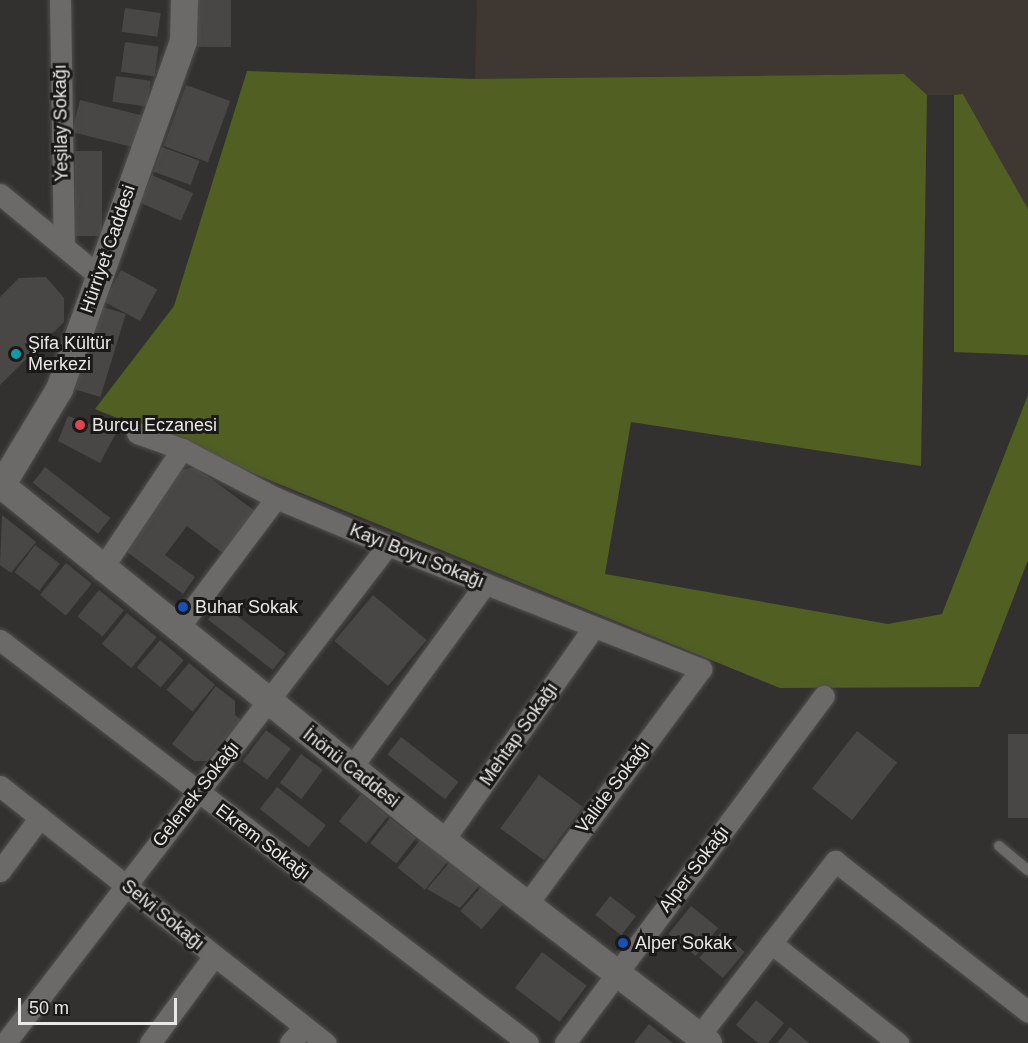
<!DOCTYPE html>
<meta charset="utf-8">
<style>
body{margin:0}
#map{position:relative;width:1028px;height:1043px;overflow:hidden;background:#33312f;font-family:Helvetica,sans-serif}
div>[style]{position:absolute}
.built>*{inset:0;background:#3f3832}
.green>*{inset:0;background:#515f22}
.building>*{inset:0;background:#494745;transform-origin:0 0}
.roads{filter:drop-shadow(0 0 2px #504f4d) drop-shadow(0 0 2px #504f4d)}
.service>*{height:10px;margin:-5px;padding:0 5px;transform-origin:5px;border-radius:5px;background:#6c6a68}
.minor>*{height:21px;margin:-10.5px;padding:0 10.5px;transform-origin:10.5px;border-radius:10.5px;background:#6c6a68}
.tertiary>*{height:27px;margin:-13.5px;padding:0 13.5px;transform-origin:13.5px;border-radius:13.5px;background:#6c6a68}
.dots>*{width:16px;height:16px;translate:-50% -50%;box-sizing:border-box;border:3px solid #1a1918;border-radius:50%}
span{translate:-50% -50%;white-space:nowrap;text-align:center;line-height:1.15;-webkit-text-stroke:6px #1a1918;paint-order:stroke}
.street-label{font-size:18px;color:#eae8e7}
.poi-label{font-size:18px;color:#eae8e7}
.left{translate:0 -50%;text-align:left}
.scale{position:absolute;left:18px;top:998px;width:159px;height:27px;box-sizing:border-box;border:3px solid #eae8e7;border-top:0;padding-left:8px;font-size:18px;line-height:21px;white-space:nowrap;color:#eae8e7;-webkit-text-stroke:4px #1a1918;paint-order:stroke}
</style>
<div id="map">
<div class="built">
<div style="clip-path:polygon(477px 0,1028px 0,1028px 209px,964px 95px,927px 95px,903px 74px,475px 79px)"></div>
</div>
<div class="green">
<div style="clip-path:polygon(247px 71px,475px 79px,904px 74px,927px 95px,921px 466px,631px 422px,605px 574px,888px 624px,942px 614px,1028px 395px,1028px 560px,979px 687px,780px 688px,95px 409px,174px 306px)"></div>
<div style="clip-path:polygon(963px 94px,1028px 209px,1028px 355px,954px 352px,954px 95px)"></div>
</div>
<div class="building">
<div style="left:198px;top:0;width:33px;height:47px"></div>
<div style="left:125px;top:8px;width:36px;height:24px;rotate:8deg"></div>
<div style="left:125px;top:42px;width:34px;height:30px;rotate:8deg"></div>
<div style="left:116px;top:76px;width:35px;height:26px;rotate:8deg"></div>
<div style="left:186px;top:85px;width:47px;height:65px;rotate:20deg"></div>
<div style="left:80px;top:100px;width:64px;height:33px;rotate:14deg"></div>
<div style="left:162px;top:147px;width:40px;height:26px;rotate:20deg"></div>
<div style="left:75px;top:151px;width:27px;height:85px"></div>
<div style="left:152px;top:175px;width:45px;height:30px;rotate:24deg"></div>
<div style="left:121px;top:270px;width:41px;height:36px;rotate:28deg"></div>
<div style="clip-path:polygon(46px 277px,64px 298px,64px 322px,0 385px,0 297px,19px 278px)"></div>
<div style="left:100px;top:306px;width:27px;height:87px;rotate:17deg"></div>
<div style="clip-path:polygon(68px 416px,116px 433px,100px 463px,58px 441px)"></div>
<div style="left:45px;top:467px;width:83px;height:20px;rotate:38deg"></div>
<div style="clip-path:polygon(195px 467px,255px 511px,224px 554px,187px 526px,165px 555px,195px 577px,183px 594px,123px 549px,180px 470px)"></div>
<div style="clip-path:polygon(2px 515px,36px 542px,11px 573px,0 565px)"></div>
<div style="left:35px;top:545px;width:31px;height:34px;rotate:37deg"></div>
<div style="left:66px;top:563px;width:33px;height:41px;rotate:39deg"></div>
<div style="left:99px;top:590px;width:32px;height:34px;rotate:39deg"></div>
<div style="left:373px;top:595px;width:70px;height:60px;rotate:40deg"></div>
<div style="left:221px;top:603px;width:82px;height:21px;rotate:38deg"></div>
<div style="left:127px;top:613px;width:38px;height:40px;rotate:39deg"></div>
<div style="left:160px;top:640px;width:31px;height:36px;rotate:40deg"></div>
<div style="left:189px;top:663px;width:34px;height:35px;rotate:40deg"></div>
<div style="clip-path:polygon(216px 686px,235px 701px,235px 715px,241px 720px,207px 761px,194px 761px,172px 744px)"></div>
<div style="left:266px;top:730px;width:31px;height:39px;rotate:37deg"></div>
<div style="left:857px;top:731px;width:51px;height:73px;rotate:38deg"></div>
<div style="left:1008px;top:734px;width:20px;height:84px"></div>
<div style="left:401px;top:737px;width:73px;height:22px;rotate:38deg"></div>
<div style="left:301px;top:754px;width:27px;height:36px;rotate:36deg"></div>
<div style="left:539px;top:775px;width:54px;height:66px;rotate:36deg"></div>
<div style="left:277px;top:787px;width:62px;height:28px;rotate:38deg"></div>
<div style="left:361px;top:794px;width:35px;height:35px;rotate:39deg"></div>
<div style="left:390px;top:818px;width:33px;height:32px;rotate:38deg"></div>
<div style="left:421px;top:839px;width:35px;height:37px;rotate:39deg"></div>
<div style="clip-path:polygon(454px 857px,483px 881px,460px 908px,427px 889px)"></div>
<div style="left:482px;top:886px;width:28px;height:33px;rotate:41deg"></div>
<div style="left:610px;top:896px;width:33px;height:24px;rotate:38deg"></div>
<div style="left:691px;top:906px;width:35px;height:36px;rotate:39deg"></div>
<div style="left:721px;top:932px;width:31px;height:34px;rotate:40deg"></div>
<div style="left:542px;top:952px;width:56px;height:45px;rotate:37deg"></div>
<div style="clip-path:polygon(756px 1000px,784px 1023px,768px 1043px,758px 1043px,736px 1025px)"></div>
<div style="clip-path:polygon(649px 1024px,673px 1043px,634px 1043px)"></div>
<div style="clip-path:polygon(790px 1027px,809px 1043px,777px 1043px)"></div>
</div>
<div class="roads">
<div class="service">
<div style="left:999px;top:846px;width:38px;rotate:40deg"></div>
</div>
<div class="minor">
<div style="left:60px;top:0;width:246px;rotate:89.1deg"></div>
<div style="left:0;top:194px;width:127px;rotate:39.6deg"></div>
<div style="left:137px;top:433px;width:48px;rotate:19.6deg"></div>
<div style="left:182px;top:449px;width:106px;rotate:27.5deg"></div>
<div style="left:276px;top:498px;width:121px;rotate:22.8deg"></div>
<div style="left:388px;top:545px;width:337px;rotate:21.6deg"></div>
<div style="left:701px;top:669px;width:292px;rotate:126.5deg"></div>
<div style="left:101px;top:570px;width:146px;rotate:-56.2deg"></div>
<div style="left:177px;top:630px;width:165px;rotate:-53.1deg"></div>
<div style="left:0;top:640px;width:664px;rotate:37.35deg"></div>
<div style="left:351px;top:768px;width:228px;rotate:-53.9deg"></div>
<div style="left:0;top:786px;width:415px;rotate:38.3deg"></div>
<div style="left:443px;top:841px;width:262px;rotate:-54.8deg"></div>
<div style="left:0;top:871px;width:67px;rotate:-53.5deg"></div>
<div style="left:771px;top:943px;width:162px;rotate:38.2deg"></div>
<div style="left:699px;top:1036px;width:222px;rotate:-52.1deg"></div>
<div style="left:835px;top:861px;width:245px;rotate:38deg"></div>
<div style="left:5px;top:1043px;width:628px;rotate:-52.44deg"></div>
<div style="left:150px;top:1043px;width:108px;rotate:-53.7deg"></div>
<div style="left:290px;top:1043px;width:21px;rotate:-49deg"></div>
<div style="left:565px;top:1043px;width:433px;rotate:-53.3deg"></div>
</div>
<div class="tertiary">
<div style="left:0;top:484px;width:542px;rotate:38.86deg"></div>
<div style="left:422px;top:824px;width:360px;rotate:37.4deg"></div>
<div style="left:0;top:487px;width:114px;rotate:-59deg"></div>
<div style="left:59px;top:389px;width:369px;rotate:-70.4deg"></div>
<div style="left:183px;top:41px;width:41px;rotate:-88.6deg"></div>
</div>
</div>
<div class="dots">
<div style="left:16px;top:354px;background:#0f9aa8"></div>
<div style="left:80px;top:425px;background:#e0444e"></div>
<div style="left:183px;top:607px;background:#1a4fb4"></div>
<div style="left:623px;top:943px;background:#1a4fb4"></div>
</div>
<div class="street-label">
<span style="left:61px;top:123px;rotate:-91deg">Yeşilay Sokağı</span>
<span style="left:108px;top:249px;rotate:-71deg">Hürriyet Caddesi</span>
<span style="left:417px;top:556px;rotate:22deg">Kayı Boyu Sokağı</span>
<span style="left:519px;top:734px;rotate:-55deg">Mehtap Sokağı</span>
<span style="left:351px;top:768px;rotate:38deg">İnönü Caddesi</span>
<span style="left:613px;top:787px;rotate:-53deg">Valide Sokağı</span>
<span style="left:196px;top:794px;rotate:-52deg">Gelenek Sokağı</span>
<span style="left:263px;top:842px;rotate:37deg">Ekrem Sokağı</span>
<span style="left:694px;top:869px;rotate:-53deg">Alper Sokağı</span>
<span style="left:163px;top:915px;rotate:39deg">Selvi Sokağı</span>
</div>
<div class="poi-label">
<span class="left" style="left:28px;top:354px">Şifa Kültür<br>Merkezi</span>
<span class="left" style="left:92px;top:425px">Burcu Eczanesi</span>
<span class="left" style="left:195px;top:607px">Buhar Sokak</span>
<span class="left" style="left:635px;top:943px">Alper Sokak</span>
</div>
<div class="scale">50 m</div>
</div>
